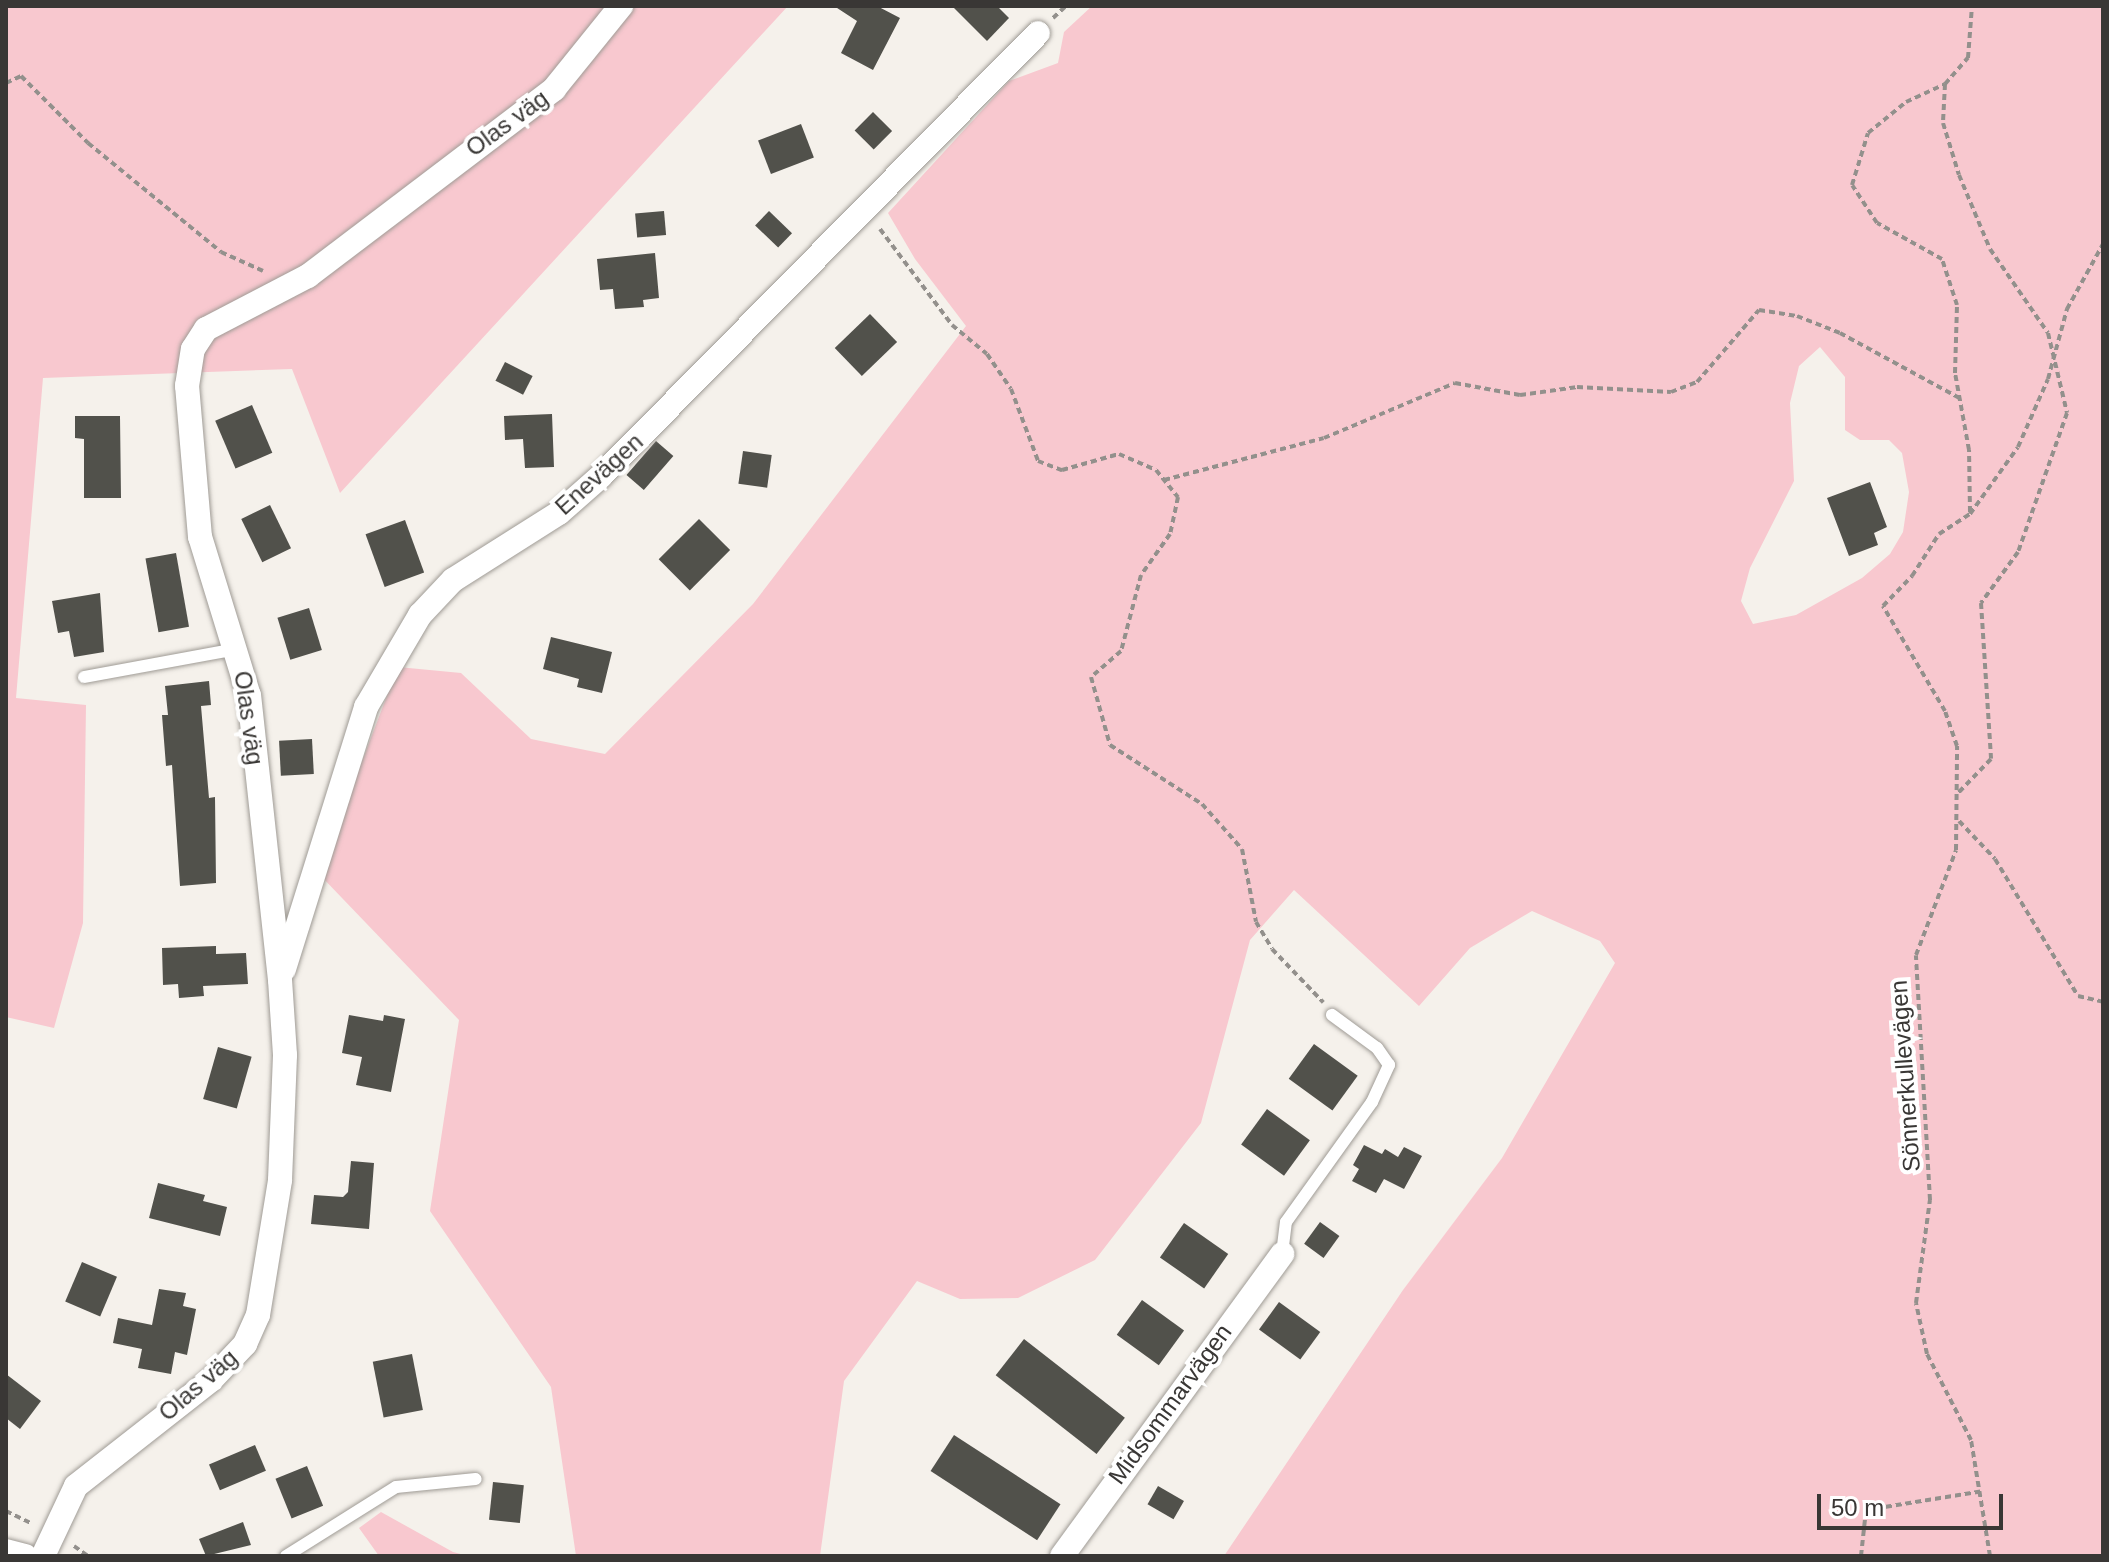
<!DOCTYPE html>
<meta charset="utf-8">
<style>
body{margin:0}
#map{position:relative;width:2109px;height:1562px;overflow:hidden;background:#f5f1eb;font-family:Arial,sans-serif}
div>[style]{position:absolute}
.green>*{inset:0;background:#f8c8cf}
.building>*{inset:0;background:#51514b;transform-origin:0 0}
.path>*{height:4px;margin-top:-2px;transform-origin:0;background:repeating-linear-gradient(90deg,#93908c 0 6px,transparent 0 10px)}
.roads{filter:drop-shadow(0 0 2px #9f9b95) drop-shadow(0 0 2px #9f9b95)}
.service>*{height:12px;margin:-6px;padding:0 6px;transform-origin:6px;border-radius:6px;background:#fff}
.minor>*{height:24px;margin:-12px;padding:0 12px;transform-origin:12px;border-radius:12px;background:#fff}
span{translate:-50% -50%;white-space:nowrap;text-align:center;line-height:1.15;-webkit-text-stroke:8px #fff;paint-order:stroke}
.street-label{font-size:24px;color:#393735}
.frame{position:absolute;inset:0;border:8px solid #393735;pointer-events:none}
.scale{position:absolute;left:1817px;top:1494px;width:186px;height:36px;box-sizing:border-box;border:4px solid #393735;border-top:0;padding-left:10px;font-size:24px;line-height:28px;white-space:nowrap;color:#393735;-webkit-text-stroke:6px #fff;paint-order:stroke}
</style>
<div id="map">
<div class="green">
<div style="clip-path:polygon(6px 6px,788px 6px,340px 493px,292px 369px,43px 378px,16px 698px,86px 705px,83px 923px,54px 1028px,6px 1017px)"></div>
<div style="clip-path:polygon(evenodd,1092px 6px,2103px 6px,2103px 1556px,1224px 1556px,1403px 1290px,1502px 1158px,1615px 963px,1600px 941px,1532px 911px,1470px 948px,1419px 1006px,1294px 890px,1250px 940px,1201px 1123px,1095px 1260px,1018px 1298px,960px 1299px,917px 1281px,844px 1381px,820px 1556px,576px 1556px,551px 1387px,430px 1211px,459px 1020px,319px 874px,398px 667px,461px 673px,531px 739px,605px 754px,753px 604px,966px 326px,915px 259px,888px 213px,1009px 81px,1058px 63px,1064px 32px,1092px 6px,1820px 347px,1845px 377px,1845px 430px,1860px 440px,1889px 440px,1902px 453px,1909px 492px,1903px 532px,1890px 554px,1862px 578px,1796px 615px,1753px 624px,1741px 601px,1750px 568px,1794px 481px,1790px 403px,1799px 366px,1820px 347px)"></div>
<div style="clip-path:polygon(381px 1512px,453px 1552px,468px 1556px,379px 1556px,359px 1528px)"></div>
</div>
<div class="building">
<div style="clip-path:polygon(834px 6px,877px 6px,900px 18px,873px 70px,841px 53px,857px 21px)"></div>
<div style="clip-path:polygon(952px 6px,997px 6px,1009px 18px,987px 41px)"></div>
<div style="left:873px;top:112px;width:27px;height:26px;rotate:45deg"></div>
<div style="left:801px;top:124px;width:36px;height:46px;rotate:69deg"></div>
<div style="left:664px;top:211px;width:24px;height:29px;rotate:85deg"></div>
<div style="left:769px;top:211px;width:32px;height:20px;rotate:44deg"></div>
<div style="clip-path:polygon(655px 253px,659px 298px,643px 300px,644px 307px,615px 309px,613px 289px,600px 290px,597px 259px)"></div>
<div style="left:870px;top:314px;width:39px;height:49px;rotate:46deg"></div>
<div style="left:505px;top:362px;width:31px;height:21px;rotate:27deg"></div>
<div style="left:252px;top:405px;width:52px;height:40px;rotate:67deg"></div>
<div style="clip-path:polygon(552px 414px,554px 467px,525px 468px,523px 439px,505px 440px,504px 416px)"></div>
<div style="clip-path:polygon(75px 416px,120px 416px,121px 498px,84px 498px,84px 439px,75px 438px)"></div>
<div style="left:656px;top:441px;width:23px;height:45px;rotate:41deg"></div>
<div style="left:743px;top:451px;width:29px;height:33px;rotate:8deg"></div>
<div style="clip-path:polygon(1870px 482px,1887px 527px,1874px 533px,1878px 545px,1849px 556px,1827px 498px)"></div>
<div style="left:270px;top:505px;width:48px;height:32px;rotate:64deg"></div>
<div style="left:699px;top:519px;width:44px;height:57px;rotate:45deg"></div>
<div style="left:405px;top:520px;width:56px;height:42px;rotate:70deg"></div>
<div style="left:176px;top:553px;width:75px;height:31px;rotate:80deg"></div>
<div style="clip-path:polygon(100px 593px,104px 652px,74px 657px,69px 631px,58px 633px,52px 601px)"></div>
<div style="left:309px;top:608px;width:44px;height:33px;rotate:73deg"></div>
<div style="clip-path:polygon(551px 637px,612px 652px,602px 693px,577px 687px,579px 679px,543px 669px)"></div>
<div style="clip-path:polygon(209px 681px,211px 705px,201px 706px,209px 798px,215px 797px,216px 883px,180px 886px,172px 765px,166px 766px,162px 715px,168px 715px,165px 686px)"></div>
<div style="left:312px;top:739px;width:35px;height:33px;rotate:87deg"></div>
<div style="clip-path:polygon(216px 946px,216px 954px,246px 953px,248px 984px,203px 986px,204px 996px,179px 998px,178px 984px,163px 985px,162px 948px)"></div>
<div style="clip-path:polygon(349px 1015px,383px 1021px,384px 1015px,405px 1019px,391px 1092px,356px 1085px,362px 1057px,342px 1053px)"></div>
<div style="left:1314px;top:1044px;width:54px;height:43px;rotate:36deg"></div>
<div style="left:218px;top:1047px;width:35px;height:54px;rotate:16deg"></div>
<div style="left:1267px;top:1109px;width:53px;height:44px;rotate:36deg"></div>
<div style="clip-path:polygon(1364px 1145px,1382px 1154px,1385px 1149px,1398px 1157px,1404px 1147px,1422px 1156px,1404px 1189px,1384px 1179px,1376px 1193px,1352px 1181px,1359px 1169px,1353px 1165px)"></div>
<div style="clip-path:polygon(351px 1161px,374px 1163px,369px 1229px,311px 1224px,314px 1195px,343px 1197px,348px 1192px)"></div>
<div style="clip-path:polygon(158px 1183px,205px 1195px,203px 1201px,227px 1207px,220px 1236px,149px 1218px)"></div>
<div style="left:1320px;top:1222px;width:24px;height:27px;rotate:36deg"></div>
<div style="left:1184px;top:1223px;width:54px;height:42px;rotate:35deg"></div>
<div style="left:82px;top:1262px;width:38px;height:43px;rotate:23deg"></div>
<div style="clip-path:polygon(159px 1289px,186px 1293px,183px 1306px,196px 1309px,187px 1355px,175px 1352px,171px 1374px,138px 1368px,142px 1349px,113px 1343px,118px 1318px,152px 1325px)"></div>
<div style="left:1142px;top:1300px;width:52px;height:43px;rotate:36deg"></div>
<div style="left:1279px;top:1302px;width:51px;height:34px;rotate:36deg"></div>
<div style="left:1024px;top:1339px;width:128px;height:46px;rotate:38deg"></div>
<div style="left:412px;top:1354px;width:57px;height:40px;rotate:79deg"></div>
<div style="clip-path:polygon(6px 1374px,41px 1401px,20px 1429px,6px 1418px)"></div>
<div style="left:954px;top:1435px;width:127px;height:43px;rotate:33deg"></div>
<div style="left:255px;top:1445px;width:28px;height:50px;rotate:67deg"></div>
<div style="left:307px;top:1466px;width:43px;height:34px;rotate:68deg"></div>
<div style="left:493px;top:1482px;width:31px;height:38px;rotate:6deg"></div>
<div style="left:1158px;top:1486px;width:30px;height:21px;rotate:30deg"></div>
<div style="clip-path:polygon(243px 1522px,251px 1545px,206px 1556px,199px 1539px)"></div>
</div>
<div class="path">
<div style="left:1053px;top:18px;width:18px;rotate:-43deg"></div>
<div style="left:6px;top:83px;width:17px;rotate:-25deg"></div>
<div style="left:21px;top:76px;width:95px;rotate:45deg"></div>
<div style="left:88px;top:143px;width:172px;rotate:39.3deg"></div>
<div style="left:221px;top:252px;width:46px;rotate:24.3deg"></div>
<div style="left:1945px;top:84px;width:39px;rotate:93deg"></div>
<div style="left:1943px;top:123px;width:54px;rotate:72.9deg"></div>
<div style="left:1959px;top:175px;width:80px;rotate:67.3deg"></div>
<div style="left:1990px;top:249px;width:102px;rotate:55.4deg"></div>
<div style="left:2048px;top:333px;width:82px;rotate:76.6deg"></div>
<div style="left:2067px;top:413px;width:147px;rotate:109.4deg"></div>
<div style="left:2018px;top:552px;width:63px;rotate:126deg"></div>
<div style="left:1981px;top:603px;width:156px;rotate:86.3deg"></div>
<div style="left:1991px;top:759px;width:47px;rotate:134.1deg"></div>
<div style="left:880px;top:229px;width:120px;rotate:53.1deg"></div>
<div style="left:952px;top:325px;width:45px;rotate:39.6deg"></div>
<div style="left:987px;top:354px;width:42px;rotate:55.6deg"></div>
<div style="left:1011px;top:389px;width:77px;rotate:69.4deg"></div>
<div style="left:1038px;top:461px;width:26px;rotate:21deg"></div>
<div style="left:1062px;top:470px;width:59px;rotate:-15.7deg"></div>
<div style="left:1119px;top:454px;width:40px;rotate:23.4deg"></div>
<div style="left:1156px;top:470px;width:35px;rotate:51deg"></div>
<div style="left:1178px;top:497px;width:38px;rotate:102deg"></div>
<div style="left:1170px;top:534px;width:50px;rotate:125.3deg"></div>
<div style="left:1141px;top:575px;width:79px;rotate:104.7deg"></div>
<div style="left:1121px;top:651px;width:40px;rotate:139deg"></div>
<div style="left:1091px;top:677px;width:71px;rotate:74.4deg"></div>
<div style="left:1110px;top:745px;width:109px;rotate:32.7deg"></div>
<div style="left:1202px;top:804px;width:60px;rotate:48.4deg"></div>
<div style="left:1242px;top:849px;width:74px;rotate:79.1deg"></div>
<div style="left:1256px;top:922px;width:31px;rotate:59deg"></div>
<div style="left:1272px;top:949px;width:74px;rotate:46.1deg"></div>
<div style="left:1164px;top:480px;width:165px;rotate:-14.7deg"></div>
<div style="left:1324px;top:438px;width:142px;rotate:-22.8deg"></div>
<div style="left:1455px;top:383px;width:66px;rotate:10.5deg"></div>
<div style="left:1520px;top:395px;width:58px;rotate:-8deg"></div>
<div style="left:1577px;top:387px;width:94px;rotate:3deg"></div>
<div style="left:1671px;top:392px;width:28px;rotate:-21deg"></div>
<div style="left:1697px;top:382px;width:95px;rotate:-49.3deg"></div>
<div style="left:1759px;top:310px;width:38px;rotate:9deg"></div>
<div style="left:1797px;top:316px;width:46px;rotate:21.6deg"></div>
<div style="left:1840px;top:333px;width:136px;rotate:28.6deg"></div>
<div style="left:1970px;top:512px;width:62px;rotate:-90.9deg"></div>
<div style="left:1969px;top:450px;width:78px;rotate:-100.3deg"></div>
<div style="left:1955px;top:373px;width:68px;rotate:-88.3deg"></div>
<div style="left:1957px;top:305px;width:48px;rotate:-108.1deg"></div>
<div style="left:1942px;top:259px;width:74px;rotate:-151deg"></div>
<div style="left:1877px;top:223px;width:45px;rotate:-123.3deg"></div>
<div style="left:1852px;top:185px;width:54px;rotate:-72.9deg"></div>
<div style="left:1868px;top:133px;width:49px;rotate:-39.2deg"></div>
<div style="left:1906px;top:102px;width:43px;rotate:-24.8deg"></div>
<div style="left:1945px;top:84px;width:35px;rotate:-49deg"></div>
<div style="left:1968px;top:58px;width:52px;rotate:-85.6deg"></div>
<div style="left:1959px;top:821px;width:52px;rotate:46.5deg"></div>
<div style="left:1995px;top:859px;width:160px;rotate:58.8deg"></div>
<div style="left:2078px;top:996px;width:26px;rotate:13deg"></div>
<div style="left:6px;top:1511px;width:28px;rotate:26deg"></div>
<div style="left:74px;top:1546px;width:17px;rotate:36deg"></div>
<div style="left:1861px;top:1556px;width:46px;rotate:-83.8deg"></div>
<div style="left:1866px;top:1510px;width:119px;rotate:-9.2deg"></div>
<div style="left:1990px;top:1556px;width:118px;rotate:-99.3deg"></div>
<div style="left:1971px;top:1440px;width:97px;rotate:-117.1deg"></div>
<div style="left:1927px;top:1354px;width:52px;rotate:-102.2deg"></div>
<div style="left:1916px;top:1303px;width:104px;rotate:-82.3deg"></div>
<div style="left:1930px;top:1200px;width:245px;rotate:-93.3deg"></div>
<div style="left:1916px;top:955px;width:112px;rotate:-69.1deg"></div>
<div style="left:1956px;top:850px;width:104px;rotate:-89.4deg"></div>
<div style="left:1957px;top:746px;width:37px;rotate:-109deg"></div>
<div style="left:1945px;top:711px;width:122px;rotate:-120.6deg"></div>
<div style="left:1883px;top:606px;width:42px;rotate:-46deg"></div>
<div style="left:1912px;top:576px;width:50px;rotate:-57.3deg"></div>
<div style="left:1939px;top:534px;width:37px;rotate:-33deg"></div>
<div style="left:1970px;top:514px;width:82px;rotate:-54.4deg"></div>
<div style="left:2018px;top:447px;width:74px;rotate:-66.2deg"></div>
<div style="left:2048px;top:379px;width:73px;rotate:-74.8deg"></div>
<div style="left:2067px;top:309px;width:74px;rotate:-61deg"></div>
</div>
<div class="roads">
<div class="service">
<div style="left:84px;top:677px;width:156px;rotate:-10.4deg"></div>
<div style="left:1282px;top:1254px;width:32px;rotate:-83deg"></div>
<div style="left:1286px;top:1222px;width:148px;rotate:-54.4deg"></div>
<div style="left:1372px;top:1102px;width:41px;rotate:-65.3deg"></div>
<div style="left:1389px;top:1065px;width:21px;rotate:-125deg"></div>
<div style="left:1377px;top:1048px;width:56px;rotate:-143.7deg"></div>
<div style="left:286px;top:1556px;width:130px;rotate:-32.1deg"></div>
<div style="left:396px;top:1487px;width:80px;rotate:-5.7deg"></div>
</div>
<div class="minor">
<div style="left:284px;top:969px;width:275px;rotate:-72.6deg"></div>
<div style="left:366px;top:707px;width:107px;rotate:-59.6deg"></div>
<div style="left:420px;top:615px;width:48px;rotate:-46.7deg"></div>
<div style="left:453px;top:580px;width:125px;rotate:-32.3deg"></div>
<div style="left:559px;top:513px;width:56px;rotate:-41.4deg"></div>
<div style="left:601px;top:476px;width:622px;rotate:-45.39deg"></div>
<div style="left:6px;top:1551px;width:20px;rotate:15deg"></div>
<div style="left:43px;top:1556px;width:77px;rotate:-64.8deg"></div>
<div style="left:76px;top:1486px;width:172px;rotate:-38.1deg"></div>
<div style="left:211px;top:1380px;width:50px;rotate:-46.6deg"></div>
<div style="left:245px;top:1344px;width:32px;rotate:-66deg"></div>
<div style="left:258px;top:1315px;width:137px;rotate:-80.7deg"></div>
<div style="left:280px;top:1180px;width:125px;rotate:-87.7deg"></div>
<div style="left:285px;top:1055px;width:75px;rotate:-93.8deg"></div>
<div style="left:280px;top:980px;width:286px;rotate:-96.2deg"></div>
<div style="left:249px;top:696px;width:166px;rotate:-107.1deg"></div>
<div style="left:200px;top:537px;width:152px;rotate:-94.9deg"></div>
<div style="left:187px;top:386px;width:37px;rotate:-81deg"></div>
<div style="left:193px;top:349px;width:24px;rotate:-57deg"></div>
<div style="left:206px;top:329px;width:115px;rotate:-27.5deg"></div>
<div style="left:308px;top:276px;width:309px;rotate:-37.2deg"></div>
<div style="left:554px;top:89px;width:107px;rotate:-51.1deg"></div>
<div style="left:1062px;top:1556px;width:374px;rotate:-53.9deg"></div>
</div>
</div>
<div class="street-label">
<span style="left:507px;top:123px;rotate:-36deg">Olas väg</span>
<span style="left:599px;top:474px;rotate:-42deg">Enevägen</span>
<span style="left:249px;top:718px;rotate:82deg">Olas väg</span>
<span style="left:1905px;top:1076px;rotate:-94deg">Sönnerkullevägen</span>
<span style="left:198px;top:1385px;rotate:-41deg">Olas väg</span>
<span style="left:1170px;top:1404px;rotate:-54deg">Midsommarvägen</span>
</div>
<div class="frame"></div>
<div class="scale">50 m</div>
</div>
